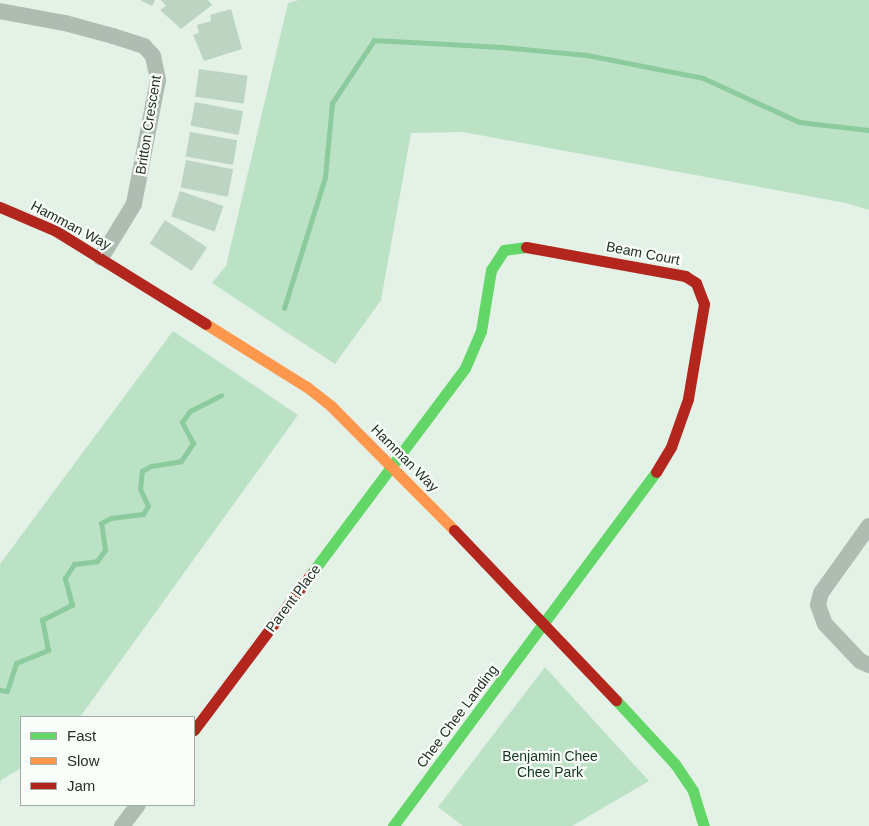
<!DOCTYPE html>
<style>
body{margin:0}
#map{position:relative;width:869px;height:826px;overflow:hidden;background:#e3f1e6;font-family:Helvetica,sans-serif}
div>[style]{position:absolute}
.green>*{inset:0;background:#bbe2c4}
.stream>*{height:5px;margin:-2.5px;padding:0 2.5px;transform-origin:2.5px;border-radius:2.5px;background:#8ccb9e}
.building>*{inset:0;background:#bed4c3;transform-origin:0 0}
.street>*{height:16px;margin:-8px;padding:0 8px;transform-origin:8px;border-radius:8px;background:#afbcb2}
.fast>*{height:11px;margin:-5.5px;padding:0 5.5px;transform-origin:5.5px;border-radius:5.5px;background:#63d668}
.slow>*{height:11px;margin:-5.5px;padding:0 5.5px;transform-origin:5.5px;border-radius:5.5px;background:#ff974d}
.jam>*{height:11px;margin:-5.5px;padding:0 5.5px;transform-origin:5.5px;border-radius:5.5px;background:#b3261e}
span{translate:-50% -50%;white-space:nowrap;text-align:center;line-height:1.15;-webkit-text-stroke:4.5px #f9fefa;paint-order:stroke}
.street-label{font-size:14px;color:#263028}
.park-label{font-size:14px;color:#11351d}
.legend{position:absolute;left:20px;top:716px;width:175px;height:90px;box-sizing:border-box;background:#f9fefa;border:1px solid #a5aca6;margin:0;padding:6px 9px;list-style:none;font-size:15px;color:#263028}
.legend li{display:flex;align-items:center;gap:10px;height:25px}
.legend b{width:25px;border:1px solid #a5aca6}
</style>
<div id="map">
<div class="green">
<div style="clip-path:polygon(299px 0,869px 0,869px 210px,846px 203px,463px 132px,411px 133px,381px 300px,335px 364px,212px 283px,226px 266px,288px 3px)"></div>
<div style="clip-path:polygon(173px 331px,298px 415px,80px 717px,21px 717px,21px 768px,1px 780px,0 785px,0 564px)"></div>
<div style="clip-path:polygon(545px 667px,649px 781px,572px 826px,463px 826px,438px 807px)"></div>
</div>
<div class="stream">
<div style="left:284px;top:308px;width:137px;rotate:-72.6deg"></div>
<div style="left:325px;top:177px;width:74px;rotate:-84.6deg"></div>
<div style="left:332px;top:103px;width:76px;rotate:-56.3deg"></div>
<div style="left:374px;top:40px;width:128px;rotate:3.1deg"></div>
<div style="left:502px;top:47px;width:85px;rotate:5.4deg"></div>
<div style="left:587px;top:55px;width:118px;rotate:11.2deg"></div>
<div style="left:703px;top:78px;width:106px;rotate:24.6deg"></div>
<div style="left:799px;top:122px;width:70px;rotate:6.5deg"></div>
<div style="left:0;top:690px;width:7px;rotate:8deg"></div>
<div style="left:7px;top:691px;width:29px;rotate:-72deg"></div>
<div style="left:16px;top:663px;width:35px;rotate:-22deg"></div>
<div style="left:48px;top:650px;width:31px;rotate:-101deg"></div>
<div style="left:42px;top:620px;width:34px;rotate:-27deg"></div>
<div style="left:72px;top:605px;width:28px;rotate:-105deg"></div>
<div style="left:65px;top:578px;width:17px;rotate:-57deg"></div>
<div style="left:74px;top:564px;width:23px;rotate:-7deg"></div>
<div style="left:97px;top:561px;width:14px;rotate:-54deg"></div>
<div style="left:105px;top:550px;width:27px;rotate:-98deg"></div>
<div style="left:101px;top:523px;width:11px;rotate:-27deg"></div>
<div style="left:111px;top:518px;width:32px;rotate:-7deg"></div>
<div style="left:143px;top:514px;width:9px;rotate:-58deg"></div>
<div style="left:148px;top:506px;width:19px;rotate:-115deg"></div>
<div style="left:140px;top:489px;width:18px;rotate:-84deg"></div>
<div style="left:142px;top:471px;width:10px;rotate:-29deg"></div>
<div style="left:151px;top:466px;width:30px;rotate:-9deg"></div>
<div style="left:181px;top:461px;width:22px;rotate:-56deg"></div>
<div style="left:193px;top:443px;width:24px;rotate:-118deg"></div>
<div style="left:182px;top:422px;width:14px;rotate:-54deg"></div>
<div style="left:190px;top:411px;width:35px;rotate:-27deg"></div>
</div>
<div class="building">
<div style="clip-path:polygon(140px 0,155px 0,152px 6px)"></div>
<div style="clip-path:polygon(161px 0,208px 0,212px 5px,181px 29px,160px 10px,166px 6px)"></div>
<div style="clip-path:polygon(231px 9px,242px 49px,204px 61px,193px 35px,199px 33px,197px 25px,211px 21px,210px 15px)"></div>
<div style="left:199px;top:69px;width:49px;height:28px;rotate:8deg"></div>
<div style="left:195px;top:102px;width:49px;height:24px;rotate:11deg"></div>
<div style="left:190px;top:132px;width:48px;height:25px;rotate:10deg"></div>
<div style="left:186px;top:160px;width:48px;height:28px;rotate:11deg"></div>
<div style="left:180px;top:191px;width:46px;height:27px;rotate:19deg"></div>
<div style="left:165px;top:220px;width:50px;height:28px;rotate:33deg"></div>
</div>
<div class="street">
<div style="left:0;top:11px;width:66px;rotate:10.5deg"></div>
<div style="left:65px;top:23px;width:50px;rotate:15.2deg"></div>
<div style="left:113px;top:36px;width:33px;rotate:18deg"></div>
<div style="left:144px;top:46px;width:13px;rotate:48deg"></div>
<div style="left:153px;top:56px;width:25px;rotate:78deg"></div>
<div style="left:158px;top:80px;width:126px;rotate:101deg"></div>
<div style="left:134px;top:204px;width:63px;rotate:121.4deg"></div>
<div style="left:869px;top:526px;width:82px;rotate:125.6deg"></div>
<div style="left:821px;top:593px;width:12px;rotate:104deg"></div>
<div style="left:818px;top:605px;width:20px;rotate:70deg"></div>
<div style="left:825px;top:624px;width:51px;rotate:46.6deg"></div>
<div style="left:860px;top:661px;width:10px;rotate:24deg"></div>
<div style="left:122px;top:826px;width:26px;rotate:-53deg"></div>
</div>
<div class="fast">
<div style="left:311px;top:574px;width:257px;rotate:-53.2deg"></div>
<div style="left:465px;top:368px;width:40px;rotate:-66.6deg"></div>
<div style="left:481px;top:331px;width:62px;rotate:-80.7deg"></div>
<div style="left:491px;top:270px;width:24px;rotate:-57deg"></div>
<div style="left:504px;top:250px;width:22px;rotate:-8deg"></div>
<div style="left:616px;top:700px;width:87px;rotate:47.3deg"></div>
<div style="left:675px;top:764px;width:32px;rotate:56deg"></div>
<div style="left:693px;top:791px;width:37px;rotate:73deg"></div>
<div style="left:393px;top:826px;width:441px;rotate:-53.4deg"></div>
</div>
<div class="slow">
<div style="left:206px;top:324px;width:119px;rotate:32deg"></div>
<div style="left:307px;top:387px;width:31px;rotate:38deg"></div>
<div style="left:331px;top:406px;width:175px;rotate:45.2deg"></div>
</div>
<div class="jam">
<div style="left:0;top:207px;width:61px;rotate:23.2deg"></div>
<div style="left:56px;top:231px;width:176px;rotate:31.8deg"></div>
<div style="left:526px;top:247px;width:162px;rotate:10.3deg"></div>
<div style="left:685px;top:276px;width:13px;rotate:32deg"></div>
<div style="left:696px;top:283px;width:22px;rotate:69deg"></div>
<div style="left:704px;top:304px;width:96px;rotate:99.6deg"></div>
<div style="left:688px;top:399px;width:51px;rotate:109.5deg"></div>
<div style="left:671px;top:447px;width:29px;rotate:121deg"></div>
<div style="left:454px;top:530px;width:235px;rotate:46.4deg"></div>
<div style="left:194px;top:730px;width:195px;rotate:-53.1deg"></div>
</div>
<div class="street-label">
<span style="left:148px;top:125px;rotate:-81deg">Britton Crescent</span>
<span style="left:71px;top:225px;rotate:28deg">Hamman Way</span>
<span style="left:643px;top:253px;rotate:11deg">Beam Court</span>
<span style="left:405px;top:458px;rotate:45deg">Hamman Way</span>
<span style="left:293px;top:598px;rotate:-53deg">Parent Place</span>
<span style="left:457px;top:716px;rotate:-53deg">Chee Chee Landing</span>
</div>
<div class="park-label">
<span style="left:550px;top:764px">Benjamin Chee<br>Chee Park</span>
</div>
<ul class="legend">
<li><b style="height:6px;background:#63d668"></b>Fast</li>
<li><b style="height:6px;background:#ff974d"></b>Slow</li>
<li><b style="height:6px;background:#b3261e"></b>Jam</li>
</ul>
</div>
